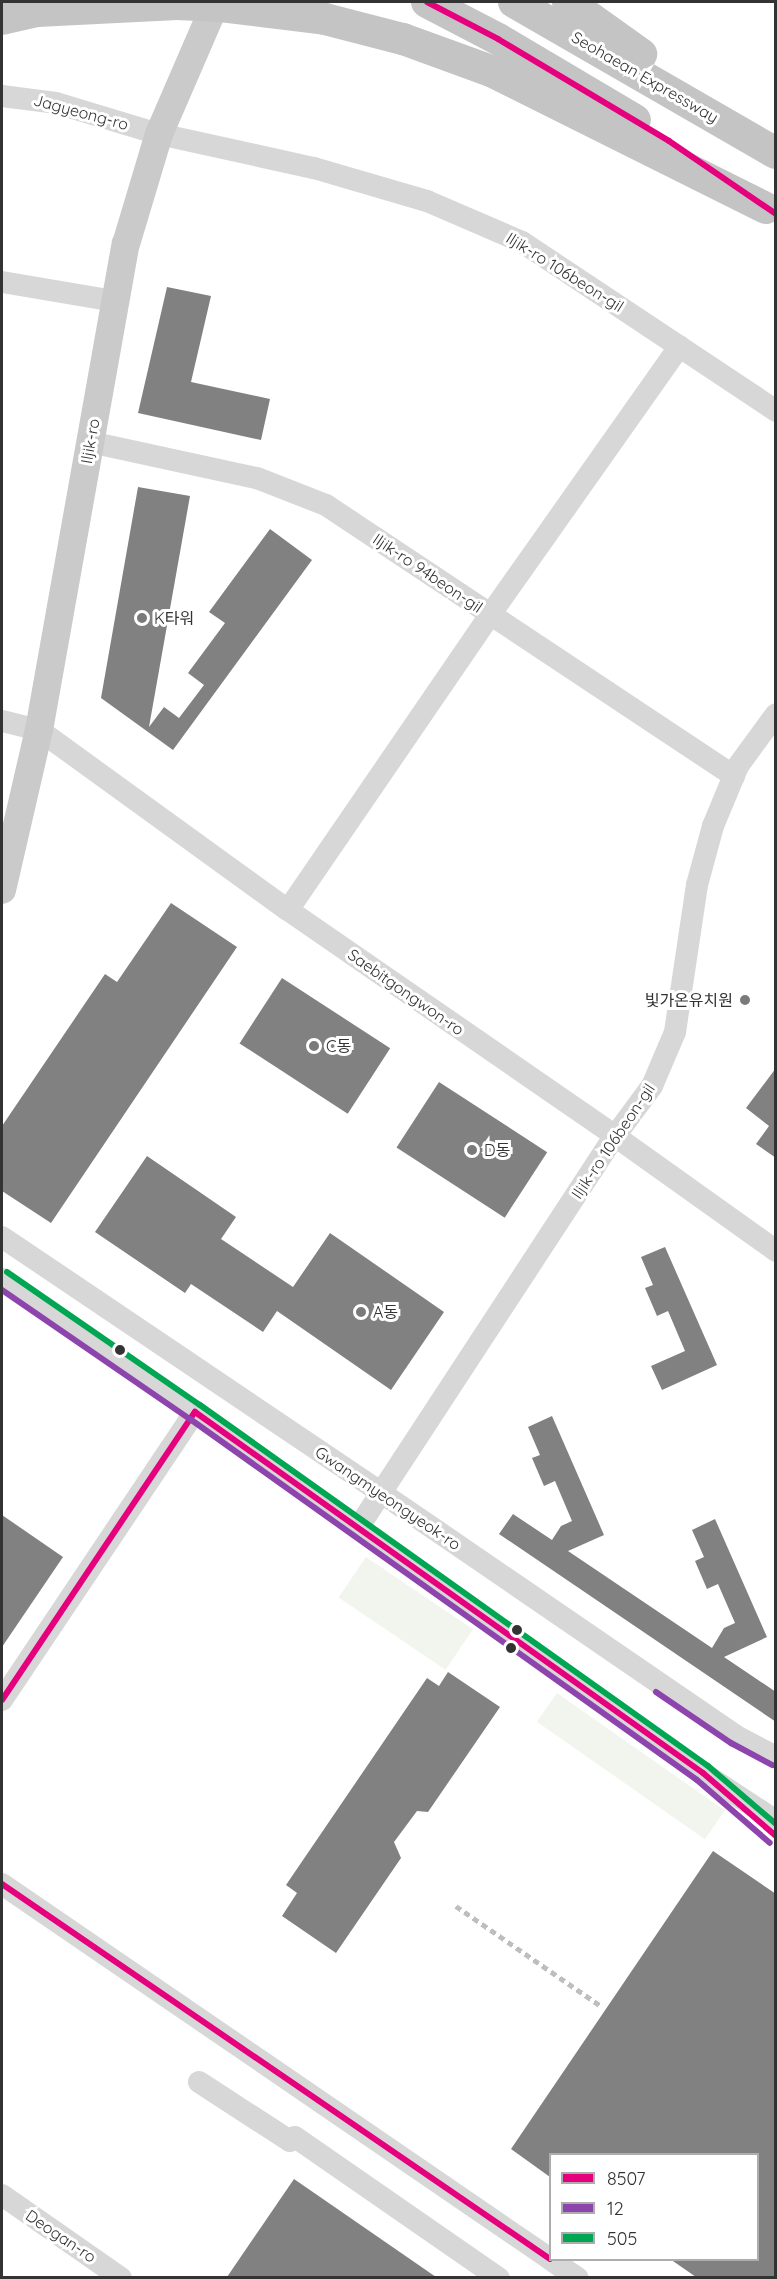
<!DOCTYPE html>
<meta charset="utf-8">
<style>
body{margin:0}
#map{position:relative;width:777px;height:2279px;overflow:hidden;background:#fff;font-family:Quicksand,"Noto Sans KR",sans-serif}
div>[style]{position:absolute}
.green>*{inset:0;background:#f1f5ed;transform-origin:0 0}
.building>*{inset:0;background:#818181;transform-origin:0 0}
.minor>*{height:22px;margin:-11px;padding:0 11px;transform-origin:11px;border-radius:11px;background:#d7d7d7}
.major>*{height:28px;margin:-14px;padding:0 14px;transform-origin:14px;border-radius:14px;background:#cacaca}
.highway>*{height:32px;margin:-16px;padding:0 16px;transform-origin:16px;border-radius:16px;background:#c4c4c4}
.rail>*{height:4.5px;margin-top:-2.25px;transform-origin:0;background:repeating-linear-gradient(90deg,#bebebe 0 6px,transparent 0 10.5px)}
.bus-1>*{height:6px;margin:-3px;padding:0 3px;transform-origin:3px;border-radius:3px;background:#e5007d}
.bus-2>*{height:6px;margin:-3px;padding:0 3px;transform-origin:3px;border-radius:3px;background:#8e44ad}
.bus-3>*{height:6px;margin:-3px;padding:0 3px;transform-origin:3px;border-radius:3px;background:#00a651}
.dots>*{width:16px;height:16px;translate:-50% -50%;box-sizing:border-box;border:3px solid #fff;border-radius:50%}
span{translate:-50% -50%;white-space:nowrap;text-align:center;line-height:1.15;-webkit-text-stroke:6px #fff;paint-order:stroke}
.street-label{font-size:16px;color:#333}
.poi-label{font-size:16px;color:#333}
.left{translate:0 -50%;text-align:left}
.right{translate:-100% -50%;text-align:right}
.frame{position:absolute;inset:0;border:3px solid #333;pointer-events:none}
.legend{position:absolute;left:549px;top:2153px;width:210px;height:108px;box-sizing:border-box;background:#fff;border:2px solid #adadad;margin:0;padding:8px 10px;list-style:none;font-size:18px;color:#333}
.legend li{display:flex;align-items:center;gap:12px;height:30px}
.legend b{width:30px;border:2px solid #adadad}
</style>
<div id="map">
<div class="green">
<div style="left:366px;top:1557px;width:129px;height:49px;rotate:34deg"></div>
<div style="left:557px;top:1693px;width:205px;height:35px;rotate:35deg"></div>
</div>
<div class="building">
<div style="clip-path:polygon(167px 287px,211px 296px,191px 382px,270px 399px,261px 440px,138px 413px)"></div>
<div style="clip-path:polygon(138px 487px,190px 496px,149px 727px,164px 707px,179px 718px,204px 685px,188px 673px,225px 623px,209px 612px,270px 529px,312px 560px,173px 750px,101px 698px)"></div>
<div style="clip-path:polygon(171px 903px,237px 947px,51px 1223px,2px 1191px,2px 1126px,105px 974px,117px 982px)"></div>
<div style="left:282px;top:978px;width:129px;height:78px;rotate:33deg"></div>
<div style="clip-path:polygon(776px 1068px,776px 1158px,756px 1144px,769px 1126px,746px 1108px)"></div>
<div style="left:439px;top:1082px;width:129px;height:78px;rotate:33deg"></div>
<div style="clip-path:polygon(147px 1156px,236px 1217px,221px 1239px,293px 1287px,330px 1233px,444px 1312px,391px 1390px,277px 1311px,263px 1332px,191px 1284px,185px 1293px,95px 1232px)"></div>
<div style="clip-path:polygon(665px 1247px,717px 1365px,662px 1390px,651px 1366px,685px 1351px,668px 1311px,657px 1316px,645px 1288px,653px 1285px,641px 1257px)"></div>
<div style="clip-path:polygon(552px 1416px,604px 1535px,568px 1551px,712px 1648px,724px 1628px,735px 1623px,718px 1584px,707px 1589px,695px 1561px,704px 1557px,692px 1530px,715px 1519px,767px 1637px,724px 1657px,776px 1692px,776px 1722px,499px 1534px,513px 1514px,552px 1540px,561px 1526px,572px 1521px,555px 1481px,544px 1486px,532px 1458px,540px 1455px,528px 1427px)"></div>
<div style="clip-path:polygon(2px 1515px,63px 1557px,2px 1647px)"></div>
<div style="clip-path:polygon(448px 1672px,500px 1707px,428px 1812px,417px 1811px,394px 1842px,401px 1858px,336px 1953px,282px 1916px,297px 1893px,286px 1885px,427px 1678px,439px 1686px)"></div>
<div style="clip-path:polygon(713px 1851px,776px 1894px,776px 2277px,696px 2277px,670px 2259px,758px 2259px,758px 2154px,550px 2154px,550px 2177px,511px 2149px)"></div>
<div style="clip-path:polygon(294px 2179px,436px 2277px,227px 2277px)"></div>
</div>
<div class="minor">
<div style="left:2px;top:96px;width:54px;rotate:7.4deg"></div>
<div style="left:56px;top:103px;width:108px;rotate:16.8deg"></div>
<div style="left:159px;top:134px;width:159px;rotate:12.4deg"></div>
<div style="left:314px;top:168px;width:118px;rotate:16.3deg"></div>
<div style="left:427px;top:201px;width:103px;rotate:23.3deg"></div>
<div style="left:522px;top:242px;width:305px;rotate:33.6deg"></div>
<div style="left:2px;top:282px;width:114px;rotate:9.6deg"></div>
<div style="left:90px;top:442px;width:171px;rotate:12.2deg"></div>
<div style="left:257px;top:478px;width:74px;rotate:21.4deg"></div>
<div style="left:326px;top:505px;width:490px;rotate:33.6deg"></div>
<div style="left:2px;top:721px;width:38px;rotate:14deg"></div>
<div style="left:39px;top:730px;width:307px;rotate:35.9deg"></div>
<div style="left:288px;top:910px;width:397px;rotate:34.6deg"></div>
<div style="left:615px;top:1136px;width:198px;rotate:35.5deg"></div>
<div style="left:288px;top:910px;width:358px;rotate:-55.6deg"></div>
<div style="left:490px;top:615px;width:329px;rotate:-54.8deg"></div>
<div style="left:2px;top:1237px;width:460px;rotate:34deg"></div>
<div style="left:383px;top:1494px;width:428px;rotate:34.4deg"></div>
<div style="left:736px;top:1736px;width:45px;rotate:27.7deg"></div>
<div style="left:2px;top:1279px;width:234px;rotate:34.6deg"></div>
<div style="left:195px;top:1412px;width:623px;rotate:35.4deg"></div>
<div style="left:703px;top:1773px;width:87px;rotate:33.3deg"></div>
<div style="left:358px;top:1528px;width:469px;rotate:-56.8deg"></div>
<div style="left:615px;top:1136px;width:62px;rotate:-53.5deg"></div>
<div style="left:652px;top:1086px;width:59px;rotate:-66.9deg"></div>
<div style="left:675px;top:1032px;width:149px;rotate:-81.5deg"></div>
<div style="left:697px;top:885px;width:61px;rotate:-74.8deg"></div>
<div style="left:713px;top:826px;width:65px;rotate:-67.4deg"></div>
<div style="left:738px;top:766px;width:64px;rotate:-53.8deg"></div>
<div style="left:2px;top:1700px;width:347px;rotate:-56.2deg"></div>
<div style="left:2px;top:1884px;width:664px;rotate:34.38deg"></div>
<div style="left:199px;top:2082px;width:108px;rotate:33deg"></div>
<div style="left:290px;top:2141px;width:6px;rotate:-39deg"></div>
<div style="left:295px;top:2137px;width:248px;rotate:34.7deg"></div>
<div style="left:2px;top:2195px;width:145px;rotate:34.9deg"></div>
<div style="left:551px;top:2260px;width:32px;rotate:34deg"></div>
</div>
<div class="major">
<div style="left:2px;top:890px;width:164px;rotate:-77deg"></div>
<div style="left:39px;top:730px;width:494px;rotate:-79.9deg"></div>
<div style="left:126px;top:244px;width:115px;rotate:-73.3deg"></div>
<div style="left:159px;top:134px;width:144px;rotate:-66.6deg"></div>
</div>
<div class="highway">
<div style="left:427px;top:2px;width:80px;rotate:27.5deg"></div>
<div style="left:498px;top:39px;width:159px;rotate:30.6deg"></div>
<div style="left:514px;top:2px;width:302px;rotate:30deg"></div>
<div style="left:568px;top:2px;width:90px;rotate:35.5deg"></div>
<div style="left:2px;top:19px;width:36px;rotate:-13deg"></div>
<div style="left:37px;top:11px;width:140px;rotate:-2.9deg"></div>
<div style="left:177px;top:4px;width:44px;rotate:2.6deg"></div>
<div style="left:221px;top:6px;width:105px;rotate:7.1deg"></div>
<div style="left:325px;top:19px;width:81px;rotate:14.4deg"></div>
<div style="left:403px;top:39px;width:94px;rotate:20deg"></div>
<div style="left:491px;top:71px;width:307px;rotate:26.5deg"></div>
</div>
<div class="rail">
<div style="left:456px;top:1906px;width:176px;rotate:34.6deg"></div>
</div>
<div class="bus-1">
<div style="left:427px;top:2px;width:80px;rotate:27.5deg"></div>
<div style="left:498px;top:39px;width:199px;rotate:30.8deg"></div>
<div style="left:669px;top:141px;width:130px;rotate:34.3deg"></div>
<div style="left:2px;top:1700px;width:347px;rotate:-56.2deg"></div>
<div style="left:195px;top:1412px;width:623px;rotate:35.4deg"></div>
<div style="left:703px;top:1773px;width:96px;rotate:40.8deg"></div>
<div style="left:2px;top:1884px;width:664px;rotate:34.38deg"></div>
</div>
<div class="bus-2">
<div style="left:2px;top:1290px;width:228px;rotate:34.5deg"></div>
<div style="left:190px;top:1419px;width:622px;rotate:35.45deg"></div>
<div style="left:697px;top:1780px;width:96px;rotate:40.8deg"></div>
<div style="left:656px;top:1692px;width:91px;rotate:34.2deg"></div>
<div style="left:731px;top:1743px;width:47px;rotate:28.2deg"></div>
</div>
<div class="bus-3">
<div style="left:7px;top:1272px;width:234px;rotate:34.6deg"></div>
<div style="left:200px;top:1405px;width:623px;rotate:35.4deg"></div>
<div style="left:708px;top:1766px;width:89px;rotate:40.5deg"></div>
</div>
<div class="dots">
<div style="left:142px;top:618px;background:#7a7a7a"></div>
<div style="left:745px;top:1000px;background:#7a7a7a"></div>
<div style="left:314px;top:1046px;background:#7a7a7a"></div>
<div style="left:472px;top:1150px;background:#7a7a7a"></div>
<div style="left:361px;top:1312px;background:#7a7a7a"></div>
<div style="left:120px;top:1350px;background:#333"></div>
<div style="left:517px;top:1630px;background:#333"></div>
<div style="left:511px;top:1648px;background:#333"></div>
</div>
<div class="street-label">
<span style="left:645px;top:77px;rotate:30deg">Seohaean Expressway</span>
<span style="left:81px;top:112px;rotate:15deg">Jagyeong-ro</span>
<span style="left:565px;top:272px;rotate:32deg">Iljik-ro 106beon-gil</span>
<span style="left:90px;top:441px;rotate:-80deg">Iljik-ro</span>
<span style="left:428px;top:573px;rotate:34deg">Iljik-ro 94beon-gil</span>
<span style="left:406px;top:992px;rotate:35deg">Saebitgongwon-ro</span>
<span style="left:613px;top:1141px;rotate:-56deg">Iljik-ro 106beon-gil</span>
<span style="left:388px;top:1498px;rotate:34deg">Gwangmyeongyeok-ro</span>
<span style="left:61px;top:2236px;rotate:34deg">Deogan-ro</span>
</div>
<div class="poi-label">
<span class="left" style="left:154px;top:618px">K타워</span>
<span class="right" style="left:733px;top:1000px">빛가온유치원</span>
<span class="left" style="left:326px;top:1046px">C동</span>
<span class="left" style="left:484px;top:1150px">D동</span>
<span class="left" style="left:373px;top:1312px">A동</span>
</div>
<div class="frame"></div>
<ul class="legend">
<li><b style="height:8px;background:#e5007d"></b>8507</li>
<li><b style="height:8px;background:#8e44ad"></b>12</li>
<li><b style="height:8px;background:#00a651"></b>505</li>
</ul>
</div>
